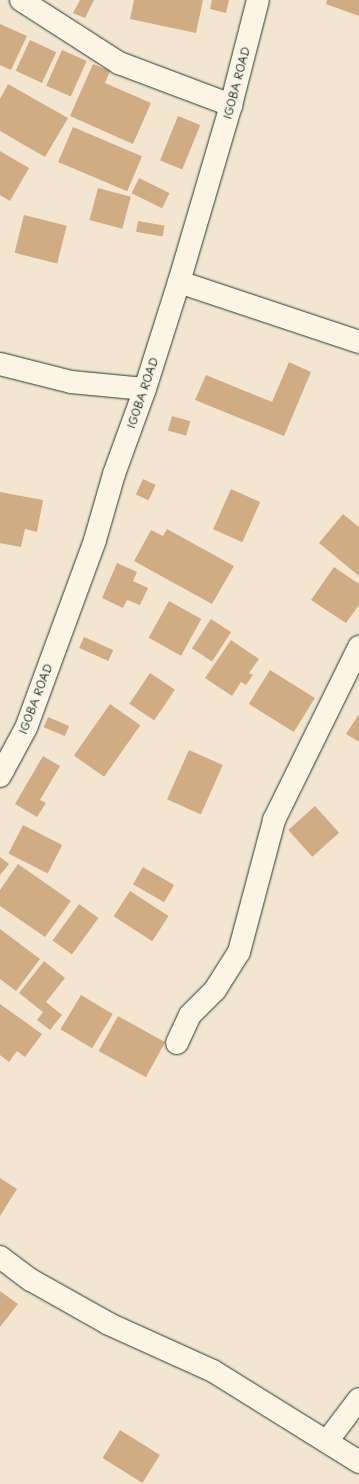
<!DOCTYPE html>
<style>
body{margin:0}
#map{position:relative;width:359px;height:1484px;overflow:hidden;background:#f3e6d1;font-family:"Playpen Sans",sans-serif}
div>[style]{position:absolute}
.building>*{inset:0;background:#d0ac82;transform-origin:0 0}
.roads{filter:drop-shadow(0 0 1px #1f3d34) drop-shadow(0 0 1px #1f3d34)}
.minor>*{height:22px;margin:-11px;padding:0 11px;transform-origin:11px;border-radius:11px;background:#fcf5e5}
.tertiary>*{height:22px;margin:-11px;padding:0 11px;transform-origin:11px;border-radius:11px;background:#fcf5e5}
span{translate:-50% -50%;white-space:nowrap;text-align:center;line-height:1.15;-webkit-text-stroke:3px #fcf5e5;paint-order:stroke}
.street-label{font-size:11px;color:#1f3d34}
</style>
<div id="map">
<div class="building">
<div style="clip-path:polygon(80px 0,94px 0,85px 18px,73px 13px)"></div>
<div style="clip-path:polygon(134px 0,203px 0,196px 33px,130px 19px)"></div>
<div style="clip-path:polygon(212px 0,229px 0,226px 13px,210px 9px)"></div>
<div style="clip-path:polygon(327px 0,359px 0,359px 16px,326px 4px)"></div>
<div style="clip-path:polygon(0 24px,27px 36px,11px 70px,0 65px)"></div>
<div style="left:30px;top:40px;width:29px;height:34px;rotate:25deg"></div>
<div style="left:62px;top:50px;width:27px;height:39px;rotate:24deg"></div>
<div style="clip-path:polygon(93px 64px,110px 71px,105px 83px,151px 103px,133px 144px,70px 116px)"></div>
<div style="clip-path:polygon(8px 84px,68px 118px,45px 157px,0 131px,0 99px)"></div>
<div style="left:178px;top:116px;width:24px;height:48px;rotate:22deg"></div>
<div style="left:73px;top:127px;width:75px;height:38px;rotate:23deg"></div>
<div style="clip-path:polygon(0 151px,29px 168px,10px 201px,0 195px)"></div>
<div style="left:139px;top:178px;width:34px;height:17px;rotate:26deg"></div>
<div style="left:98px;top:188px;width:34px;height:33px;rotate:15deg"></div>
<div style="left:24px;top:215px;width:44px;height:39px;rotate:14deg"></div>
<div style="left:138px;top:221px;width:27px;height:11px;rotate:10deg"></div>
<div style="clip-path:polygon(289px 362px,311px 372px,284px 436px,195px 400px,206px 375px,272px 402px)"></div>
<div style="left:172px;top:416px;width:19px;height:15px;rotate:16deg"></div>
<div style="left:143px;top:479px;width:14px;height:17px;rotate:25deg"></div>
<div style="left:231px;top:489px;width:32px;height:44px;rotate:24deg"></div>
<div style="clip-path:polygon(0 492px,43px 500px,37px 532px,25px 529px,21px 547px,0 543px)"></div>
<div style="clip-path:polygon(343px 514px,359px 527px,359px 576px,319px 543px)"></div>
<div style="clip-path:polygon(167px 529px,234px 566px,212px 604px,134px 561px,151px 530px,163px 536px)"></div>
<div style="clip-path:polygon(117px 563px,137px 572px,133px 581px,148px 588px,140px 605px,127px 600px,123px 608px,102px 598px)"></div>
<div style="clip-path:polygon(334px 567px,359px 584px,359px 605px,346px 623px,311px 600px)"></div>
<div style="left:169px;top:601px;width:37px;height:42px;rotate:29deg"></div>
<div style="left:211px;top:619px;width:24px;height:35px;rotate:33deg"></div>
<div style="left:84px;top:637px;width:32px;height:12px;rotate:24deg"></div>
<div style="clip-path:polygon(231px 640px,259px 659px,249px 673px,253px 675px,246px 685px,241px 682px,232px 696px,205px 678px)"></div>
<div style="left:270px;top:670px;width:53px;height:40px;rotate:32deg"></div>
<div style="left:150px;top:673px;width:30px;height:37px;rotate:34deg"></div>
<div style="left:110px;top:704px;width:37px;height:63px;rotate:35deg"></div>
<div style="clip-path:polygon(359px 714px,359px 742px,346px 734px)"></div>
<div style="left:48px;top:717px;width:23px;height:11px;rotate:23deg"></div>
<div style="left:189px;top:750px;width:37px;height:54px;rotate:24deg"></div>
<div style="clip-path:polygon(43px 756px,60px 766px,40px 800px,46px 803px,37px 817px,15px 804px)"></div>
<div style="left:315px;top:806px;width:36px;height:36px;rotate:48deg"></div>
<div style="left:23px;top:825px;width:44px;height:32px;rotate:27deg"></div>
<div style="clip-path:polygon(0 857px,9px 864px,0 875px)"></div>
<div style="clip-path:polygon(18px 864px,71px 901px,45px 937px,0 906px,0 890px)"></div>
<div style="left:143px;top:867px;width:36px;height:20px;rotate:30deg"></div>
<div style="left:130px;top:891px;width:46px;height:30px;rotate:33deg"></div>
<div style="left:79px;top:904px;width:24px;height:45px;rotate:36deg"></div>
<div style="clip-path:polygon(0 929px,40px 959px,16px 991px,0 979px)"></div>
<div style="clip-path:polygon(44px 961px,65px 978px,46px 1002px,62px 1015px,50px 1030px,37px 1020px,43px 1012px,19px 993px)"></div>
<div style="left:81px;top:995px;width:37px;height:40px;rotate:31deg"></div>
<div style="clip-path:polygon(0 1004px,42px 1034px,25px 1057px,17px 1051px,9px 1062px,0 1055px)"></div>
<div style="left:118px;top:1016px;width:54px;height:40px;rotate:29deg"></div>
<div style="clip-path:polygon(0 1178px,17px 1189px,0 1216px)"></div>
<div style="clip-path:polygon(0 1291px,18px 1304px,0 1327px)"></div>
<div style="left:120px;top:1430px;width:47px;height:33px;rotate:32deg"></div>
</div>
<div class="roads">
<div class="minor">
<div style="left:21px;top:0;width:117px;rotate:32.7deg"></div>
<div style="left:119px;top:63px;width:120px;rotate:20.6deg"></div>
<div style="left:179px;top:282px;width:190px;rotate:18.4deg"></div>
<div style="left:0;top:364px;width:73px;rotate:14.2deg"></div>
<div style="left:71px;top:382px;width:74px;rotate:5.4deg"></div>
<div style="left:177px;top:1043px;width:31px;rotate:-65deg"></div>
<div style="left:190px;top:1015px;width:35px;rotate:-45deg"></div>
<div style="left:215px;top:990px;width:45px;rotate:-57.7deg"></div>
<div style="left:239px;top:952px;width:137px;rotate:-75.1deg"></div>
<div style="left:274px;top:820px;width:193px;rotate:-63.8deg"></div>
<div style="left:0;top:1257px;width:39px;rotate:37deg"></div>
<div style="left:31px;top:1280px;width:90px;rotate:29.4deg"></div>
<div style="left:109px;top:1324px;width:114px;rotate:24.3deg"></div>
<div style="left:213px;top:1371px;width:172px;rotate:31.9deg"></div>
<div style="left:328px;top:1440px;width:51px;rotate:-52.9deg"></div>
</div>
<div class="tertiary">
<div style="left:0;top:776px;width:55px;rotate:-61.6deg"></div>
<div style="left:26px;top:728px;width:200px;rotate:-69.8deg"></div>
<div style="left:95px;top:540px;width:69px;rotate:-73.9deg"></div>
<div style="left:114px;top:474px;width:90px;rotate:-70deg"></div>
<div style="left:145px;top:389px;width:112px;rotate:-72.4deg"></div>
<div style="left:179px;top:282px;width:184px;rotate:-73.6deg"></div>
<div style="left:231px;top:105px;width:108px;rotate:-75.6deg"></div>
</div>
</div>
<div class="street-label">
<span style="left:237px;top:83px;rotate:-75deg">IGOBA ROAD</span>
<span style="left:143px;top:393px;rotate:-71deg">IGOBA ROAD</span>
<span style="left:36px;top:699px;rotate:-69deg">IGOBA ROAD</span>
</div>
</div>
